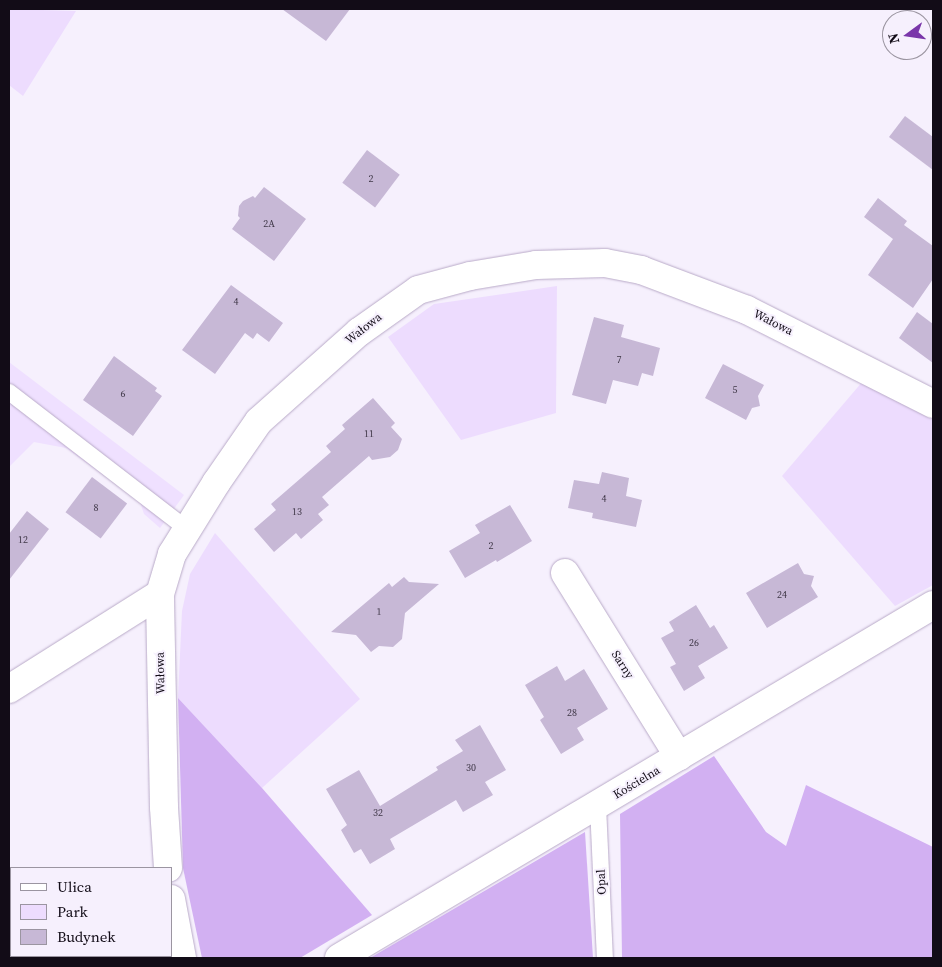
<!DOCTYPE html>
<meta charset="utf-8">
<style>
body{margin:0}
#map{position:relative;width:942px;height:967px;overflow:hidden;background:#f6f0fd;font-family:"Source Serif 4",serif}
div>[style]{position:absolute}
.built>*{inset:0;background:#efe0ff}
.green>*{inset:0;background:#eddcfe}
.forest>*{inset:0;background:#d2b0f2}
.building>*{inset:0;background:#c7b8d6;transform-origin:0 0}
.roads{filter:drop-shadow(0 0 1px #b9aac8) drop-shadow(0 0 1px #b9aac8)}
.service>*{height:16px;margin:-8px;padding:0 8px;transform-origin:8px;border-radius:8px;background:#fff}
.minor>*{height:28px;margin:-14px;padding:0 14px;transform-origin:14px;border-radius:14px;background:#fff}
span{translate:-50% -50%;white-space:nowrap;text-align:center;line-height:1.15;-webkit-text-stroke:4px #f6f0fd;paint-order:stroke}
.number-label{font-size:10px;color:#3f3747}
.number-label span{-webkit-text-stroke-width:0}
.street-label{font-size:12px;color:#120c17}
.frame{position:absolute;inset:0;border:10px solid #120c17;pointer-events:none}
.legend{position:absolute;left:10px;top:867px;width:162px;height:90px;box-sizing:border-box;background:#f6f0fd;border:1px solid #9b95a1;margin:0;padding:6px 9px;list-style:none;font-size:15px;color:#120c17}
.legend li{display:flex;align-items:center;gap:10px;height:25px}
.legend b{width:25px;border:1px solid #9b95a1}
.north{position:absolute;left:882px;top:10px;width:50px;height:50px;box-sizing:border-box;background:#f6f0fd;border:1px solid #9b95a1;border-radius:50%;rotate:256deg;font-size:14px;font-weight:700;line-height:20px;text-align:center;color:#120c17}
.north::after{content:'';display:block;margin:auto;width:18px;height:22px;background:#7a36aa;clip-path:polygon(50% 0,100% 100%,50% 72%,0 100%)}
</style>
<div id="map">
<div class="built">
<div style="clip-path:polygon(9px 362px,184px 495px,160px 528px,144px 514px,140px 502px,66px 448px,34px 442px,9px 467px)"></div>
</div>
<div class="green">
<div style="clip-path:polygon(9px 9px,76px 11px,23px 96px,9px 85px)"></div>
<div style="clip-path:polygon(557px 286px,556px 413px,461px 440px,388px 337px,434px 304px)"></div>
<div style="clip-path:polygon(863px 381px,933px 420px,933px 585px,895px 606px,782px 476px)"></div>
<div style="clip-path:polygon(215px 533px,360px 699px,262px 788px,178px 698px,182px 611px,190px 574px)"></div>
</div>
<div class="forest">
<div style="clip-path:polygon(178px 698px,262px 788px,372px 915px,300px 958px,202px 958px,183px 868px)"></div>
<div style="clip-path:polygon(714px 756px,766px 832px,786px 846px,806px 785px,933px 847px,933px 958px,622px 958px,620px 814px)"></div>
<div style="clip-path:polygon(585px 832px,593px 958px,370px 958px)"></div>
</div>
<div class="building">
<div style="clip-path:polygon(282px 9px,350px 9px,326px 41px)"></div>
<div style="clip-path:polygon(905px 116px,933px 137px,933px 170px,889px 137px)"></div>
<div style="left:367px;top:150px;width:41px;height:41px;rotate:37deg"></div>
<div style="clip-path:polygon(264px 187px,306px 219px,274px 261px,232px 229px,240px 218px,238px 216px,239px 206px,243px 201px,253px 196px,255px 198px)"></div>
<div style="clip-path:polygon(878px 198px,907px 221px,904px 225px,933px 246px,933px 279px,913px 308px,868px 275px,893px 239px,864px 217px)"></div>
<div style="clip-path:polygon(231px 285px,283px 323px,269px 342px,257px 333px,253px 339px,245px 333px,215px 374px,182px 350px)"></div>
<div style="clip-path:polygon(917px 312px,933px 324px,933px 363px,899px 338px)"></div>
<div style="clip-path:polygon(594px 317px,624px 325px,621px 337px,660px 348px,653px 376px,642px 373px,638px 386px,613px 380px,606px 404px,572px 395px)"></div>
<div style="clip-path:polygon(114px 356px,157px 388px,155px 391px,162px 396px,133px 436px,83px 400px)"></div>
<div style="clip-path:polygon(723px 364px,764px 385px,758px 396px,760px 406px,752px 408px,746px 420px,705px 398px)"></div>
<div style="clip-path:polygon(373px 398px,395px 423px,391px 427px,402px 439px,398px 450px,390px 457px,372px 460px,369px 456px,322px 497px,329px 505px,318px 514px,323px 520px,301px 539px,296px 533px,274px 552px,254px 529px,276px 510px,271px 504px,331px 452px,326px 446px,345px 429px,342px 425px)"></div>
<div style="clip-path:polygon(602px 472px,629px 478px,626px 496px,642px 500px,636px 527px,592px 518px,593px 513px,568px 508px,574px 480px,599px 484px)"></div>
<div style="left:92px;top:477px;width:44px;height:44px;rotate:37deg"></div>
<div style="clip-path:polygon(510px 505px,532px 541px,497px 562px,496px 560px,465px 578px,449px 551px,480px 533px,475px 525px)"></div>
<div style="clip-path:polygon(27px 511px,49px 529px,9px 580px,9px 534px)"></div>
<div style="clip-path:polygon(798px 563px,804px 574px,814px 576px,811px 586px,818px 597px,767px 628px,746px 593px)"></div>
<div style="clip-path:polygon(404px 577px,409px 582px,439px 584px,405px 613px,402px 639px,393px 647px,379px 646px,371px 652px,356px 635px,331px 632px,389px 583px,392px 587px)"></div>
<div style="clip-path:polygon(696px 605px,710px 628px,714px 625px,728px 648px,698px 666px,705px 678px,684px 691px,670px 667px,676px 664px,661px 638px,674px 631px,669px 622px)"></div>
<div style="clip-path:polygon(557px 666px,565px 681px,584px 669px,608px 709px,577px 728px,584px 740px,561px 754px,540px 720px,544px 717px,525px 685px)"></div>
<div style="clip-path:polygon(480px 725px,506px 770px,485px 782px,493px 795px,463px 812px,456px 800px,390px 839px,395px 849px,370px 864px,361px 849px,354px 853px,341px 830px,347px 825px,326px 789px,359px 770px,380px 806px,438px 770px,436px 767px,463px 751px,455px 740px)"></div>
</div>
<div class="roads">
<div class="service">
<div style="left:9px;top:392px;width:226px;rotate:37.6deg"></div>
<div style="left:598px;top:806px;width:152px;rotate:87.4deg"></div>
</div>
<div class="minor">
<div style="left:565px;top:573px;width:216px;rotate:58.2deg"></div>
<div style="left:9px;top:689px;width:178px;rotate:-32.2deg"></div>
<div style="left:168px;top:868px;width:61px;rotate:-93.8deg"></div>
<div style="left:164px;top:807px;width:213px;rotate:-91.1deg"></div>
<div style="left:160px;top:594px;width:42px;rotate:-73.3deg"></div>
<div style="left:172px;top:554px;width:84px;rotate:-58.2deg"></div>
<div style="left:216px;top:483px;width:75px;rotate:-55.3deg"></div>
<div style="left:259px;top:421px;width:134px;rotate:-41.7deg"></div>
<div style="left:359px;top:332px;width:72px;rotate:-35.4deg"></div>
<div style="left:418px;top:290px;width:54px;rotate:-15.1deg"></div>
<div style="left:470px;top:276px;width:67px;rotate:-9.5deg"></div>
<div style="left:536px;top:265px;width:69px;rotate:-1.7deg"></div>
<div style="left:605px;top:263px;width:37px;rotate:11deg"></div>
<div style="left:641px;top:270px;width:113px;rotate:20.7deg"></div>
<div style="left:747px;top:310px;width:208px;rotate:26.8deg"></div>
<div style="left:171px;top:899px;width:60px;rotate:79.4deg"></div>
<div style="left:339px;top:958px;width:691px;rotate:-30.72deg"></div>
</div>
</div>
<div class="number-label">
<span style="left:371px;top:179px">2</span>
<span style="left:269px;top:224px">2A</span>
<span style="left:236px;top:302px">4</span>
<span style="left:619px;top:360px">7</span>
<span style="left:735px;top:390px">5</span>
<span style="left:123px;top:394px">6</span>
<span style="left:369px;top:434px">11</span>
<span style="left:604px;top:499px">4</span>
<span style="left:96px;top:508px">8</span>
<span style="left:297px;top:512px">13</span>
<span style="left:23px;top:540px">12</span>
<span style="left:491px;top:546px">2</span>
<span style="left:782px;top:595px">24</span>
<span style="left:379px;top:612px">1</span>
<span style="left:694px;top:643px">26</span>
<span style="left:572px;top:713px">28</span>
<span style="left:471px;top:768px">30</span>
<span style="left:378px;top:813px">32</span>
</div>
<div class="street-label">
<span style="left:773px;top:323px;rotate:27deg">Wałowa</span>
<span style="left:364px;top:329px;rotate:-38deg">Wałowa</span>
<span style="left:622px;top:665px;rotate:58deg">Sarny</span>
<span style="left:161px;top:673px;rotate:-91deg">Wałowa</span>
<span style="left:637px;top:783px;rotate:-31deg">Kościelna</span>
<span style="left:602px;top:882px;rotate:-93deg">Opal</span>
</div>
<div class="frame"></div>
<ul class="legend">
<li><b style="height:6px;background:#fff"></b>Ulica</li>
<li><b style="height:14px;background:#eddcfe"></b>Park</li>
<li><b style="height:14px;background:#c7b8d6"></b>Budynek</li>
</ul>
<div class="north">N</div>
</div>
